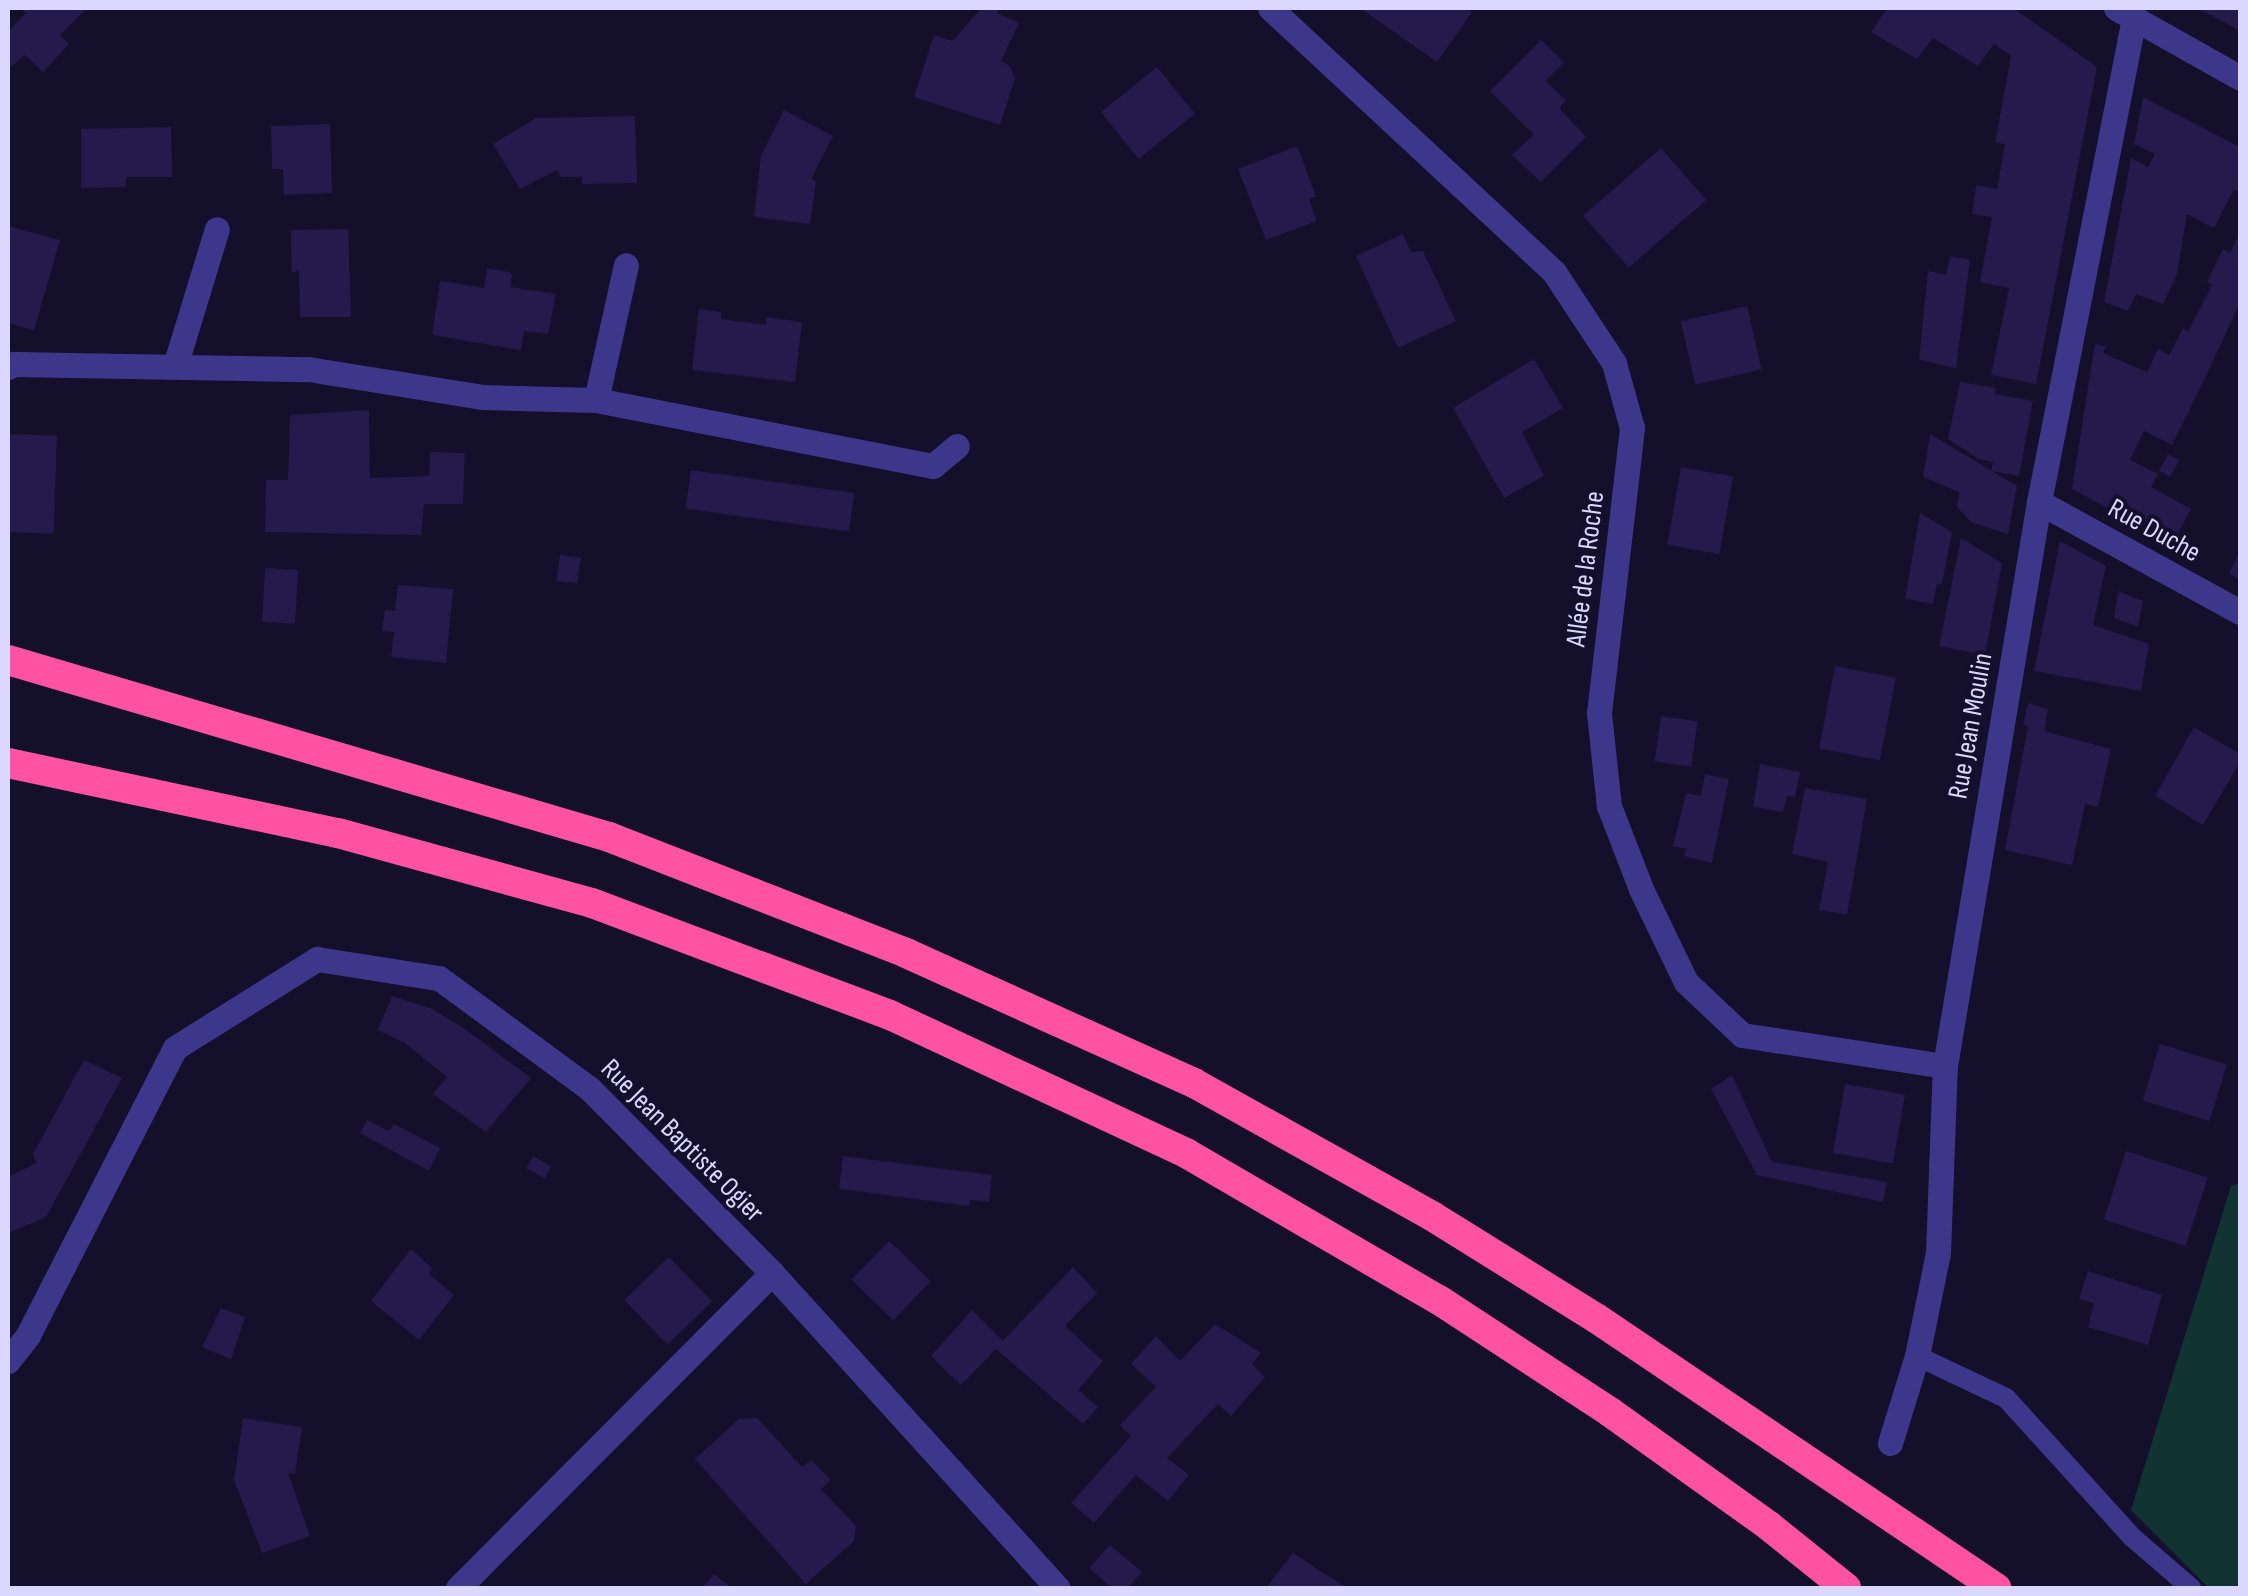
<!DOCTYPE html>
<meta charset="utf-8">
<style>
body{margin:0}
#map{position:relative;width:2248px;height:1596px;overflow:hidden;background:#140f2a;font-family:"Sofia Sans Condensed",sans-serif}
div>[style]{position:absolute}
.green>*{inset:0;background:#113433}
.building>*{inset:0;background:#241a4c;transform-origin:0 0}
.service>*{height:20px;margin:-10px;padding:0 10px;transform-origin:10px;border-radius:10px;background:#3c378b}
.minor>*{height:25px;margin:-12.5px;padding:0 12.5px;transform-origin:12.5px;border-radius:12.5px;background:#3c378b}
.tertiary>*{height:25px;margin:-12.5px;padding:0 12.5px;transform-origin:12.5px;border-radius:12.5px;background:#3c378b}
.motorway>*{height:30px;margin:-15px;padding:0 15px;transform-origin:15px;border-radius:15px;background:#ff52a3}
span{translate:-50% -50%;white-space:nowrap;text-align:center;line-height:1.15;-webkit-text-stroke:8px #140f2a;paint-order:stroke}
.street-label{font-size:28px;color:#dcd7ff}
.frame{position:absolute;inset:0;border:10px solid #dcd7ff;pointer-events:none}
</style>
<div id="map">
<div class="green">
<div style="clip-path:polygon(2240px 1183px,2240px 1588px,2209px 1588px,2131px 1510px,2231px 1186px)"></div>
</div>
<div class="building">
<div style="clip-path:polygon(20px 8px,87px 8px,60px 35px,69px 44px,43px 72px,25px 55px,8px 69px,8px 32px,26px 13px)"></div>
<div style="clip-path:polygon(982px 8px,999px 8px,997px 13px,1019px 23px,1001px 61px,1010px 66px,1015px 78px,1000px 125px,914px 97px,934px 35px,952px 41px)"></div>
<div style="clip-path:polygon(1360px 8px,1466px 8px,1472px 12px,1437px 62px)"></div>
<div style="clip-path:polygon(1887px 8px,2013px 8px,2097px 67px,2036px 384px,1991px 375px,2009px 288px,1980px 282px,1992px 217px,1972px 214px,1976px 185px,1997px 189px,2005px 144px,1995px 143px,2011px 56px,1994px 44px,1978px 66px,1933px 38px,1917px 59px,1871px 32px)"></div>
<div style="clip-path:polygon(2197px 8px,2240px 8px,2240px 31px,2222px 21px)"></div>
<div style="clip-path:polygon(1541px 40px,1564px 62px,1545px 81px,1566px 100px,1559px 108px,1586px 137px,1541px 182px,1512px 155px,1534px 134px,1490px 91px)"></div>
<div style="left:1157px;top:67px;width:60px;height:72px;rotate:51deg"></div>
<div style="clip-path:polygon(2143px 97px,2240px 147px,2240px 192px,2234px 189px,2214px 228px,2187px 214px,2177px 274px,2163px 304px,2136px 294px,2128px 311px,2104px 302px,2131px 158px,2148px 167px,2155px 154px,2134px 144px)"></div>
<div style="clip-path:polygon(784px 110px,833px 136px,811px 179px,816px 182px,810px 224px,754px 217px,761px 155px)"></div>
<div style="clip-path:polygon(635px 116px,637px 183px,582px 184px,582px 177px,561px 177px,557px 170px,520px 189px,493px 144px,536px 118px)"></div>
<div style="clip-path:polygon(330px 124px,332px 193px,284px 195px,283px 169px,272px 169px,271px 126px)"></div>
<div style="clip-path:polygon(171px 127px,172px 177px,126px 177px,126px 187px,81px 188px,81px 129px)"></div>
<div style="clip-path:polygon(1297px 146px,1316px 196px,1309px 199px,1317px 221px,1266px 240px,1238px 169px)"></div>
<div style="left:1661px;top:148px;width:69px;height:103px;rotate:49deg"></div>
<div style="clip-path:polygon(8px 226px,60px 240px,34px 330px,8px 323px)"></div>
<div style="clip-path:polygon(348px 229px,351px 317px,300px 317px,299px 271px,292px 272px,291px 230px)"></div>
<div style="clip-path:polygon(2240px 232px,2240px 303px,2206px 376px,2172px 445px,2144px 431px,2130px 460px,2158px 474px,2151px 487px,2191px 509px,2173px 543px,2072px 489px,2095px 344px,2106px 346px,2103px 353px,2147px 372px,2158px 349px,2169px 355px,2183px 328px,2188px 332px,2212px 285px,2207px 282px,2223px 249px,2230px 253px)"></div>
<div style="clip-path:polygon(1403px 234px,1411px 252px,1423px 251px,1456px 321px,1398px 348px,1356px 256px)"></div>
<div style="clip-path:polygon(1950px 256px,1970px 260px,1956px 368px,1919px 360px,1928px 271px,1946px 275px)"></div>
<div style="clip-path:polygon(487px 268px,512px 273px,510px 287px,556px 294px,548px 334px,524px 331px,521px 350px,432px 335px,440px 281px,484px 288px)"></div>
<div style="left:1747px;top:306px;width:65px;height:68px;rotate:77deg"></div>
<div style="clip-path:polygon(699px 309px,721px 312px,721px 319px,766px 325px,766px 317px,802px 322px,795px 382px,692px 370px)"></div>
<div style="clip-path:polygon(1534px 359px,1563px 408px,1522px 432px,1544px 476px,1504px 498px,1453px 408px)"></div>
<div style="clip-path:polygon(1960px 382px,1996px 388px,1995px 394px,2033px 401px,2019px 476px,1991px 471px,1993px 462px,1979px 459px,1948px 439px)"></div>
<div style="clip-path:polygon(369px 410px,370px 478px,429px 476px,430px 452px,465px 453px,463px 504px,424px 504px,421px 535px,265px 532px,266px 480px,288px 480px,290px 415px)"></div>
<div style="left:8px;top:434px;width:49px;height:98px;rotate:2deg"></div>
<div style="clip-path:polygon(1930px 434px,2017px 486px,2008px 534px,1971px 522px,1957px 507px,1959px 492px,1923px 477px)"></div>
<div style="left:2168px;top:454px;width:13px;height:19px;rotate:29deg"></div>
<div style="left:1681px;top:467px;width:53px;height:79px;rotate:10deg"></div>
<div style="left:691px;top:470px;width:165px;height:39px;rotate:8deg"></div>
<div style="clip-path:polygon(1920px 513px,1952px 532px,1942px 584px,1937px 584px,1933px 604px,1905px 599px)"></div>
<div style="clip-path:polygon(1961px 538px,2002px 563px,1985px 655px,1939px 646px)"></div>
<div style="clip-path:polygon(2060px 541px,2106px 566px,2093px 625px,2149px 644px,2141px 691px,2034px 671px)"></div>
<div style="clip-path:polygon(2240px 552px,2240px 580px,2229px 573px)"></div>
<div style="left:560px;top:555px;width:21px;height:26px;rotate:8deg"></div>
<div style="left:265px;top:568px;width:33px;height:54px;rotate:3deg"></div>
<div style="clip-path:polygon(398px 585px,453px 589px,446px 663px,391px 657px,394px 632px,382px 631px,385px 610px,395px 611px)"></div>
<div style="clip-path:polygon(2118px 591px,2143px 601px,2138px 627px,2114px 618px)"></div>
<div style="left:1835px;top:666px;width:62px;height:84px;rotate:11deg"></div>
<div style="clip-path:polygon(2028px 703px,2048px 709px,2044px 731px,2111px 749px,2098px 807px,2085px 804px,2072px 865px,2005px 850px,2028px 726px,2023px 725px)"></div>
<div style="left:1661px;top:716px;width:37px;height:46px;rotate:8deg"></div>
<div style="clip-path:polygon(2194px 727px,2240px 754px,2240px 762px,2203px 825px,2155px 796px)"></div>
<div style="clip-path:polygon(1760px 764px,1800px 772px,1795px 797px,1787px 796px,1783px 812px,1753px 807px)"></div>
<div style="clip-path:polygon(1705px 774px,1729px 779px,1712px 863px,1684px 856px,1686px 849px,1673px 846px,1686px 793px,1701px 796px)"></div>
<div style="clip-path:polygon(1805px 788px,1867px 799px,1847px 915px,1819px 910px,1828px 862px,1792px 854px)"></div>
<div style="clip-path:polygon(392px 996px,432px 1009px,465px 1029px,531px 1078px,486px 1132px,433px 1094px,447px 1077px,405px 1043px,378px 1030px)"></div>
<div style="left:2160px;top:1044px;width:70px;height:59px;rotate:17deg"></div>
<div style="clip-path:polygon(84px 1060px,122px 1078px,46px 1217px,8px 1233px,8px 1177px,36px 1163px,33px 1154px)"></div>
<div style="clip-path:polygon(1732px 1075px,1772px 1162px,1887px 1182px,1883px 1202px,1757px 1175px,1711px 1089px)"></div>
<div style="left:1845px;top:1084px;width:61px;height:70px;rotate:10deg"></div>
<div style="clip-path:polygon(367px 1120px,389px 1131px,394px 1124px,440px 1148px,429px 1171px,360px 1133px)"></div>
<div style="left:2126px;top:1151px;width:86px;height:72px;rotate:18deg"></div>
<div style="left:533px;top:1156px;width:21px;height:14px;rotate:29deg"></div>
<div style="clip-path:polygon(843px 1156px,992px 1175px,989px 1202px,970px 1200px,969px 1206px,839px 1189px)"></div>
<div style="left:889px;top:1241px;width:58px;height:54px;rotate:44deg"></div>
<div style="clip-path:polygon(411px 1249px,432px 1268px,429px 1274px,454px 1295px,419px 1340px,371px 1301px)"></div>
<div style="left:669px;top:1257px;width:62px;height:62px;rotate:46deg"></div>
<div style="clip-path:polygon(1073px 1267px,1097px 1293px,1065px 1326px,1103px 1361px,1078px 1390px,1098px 1407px,1083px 1424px,996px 1349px,961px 1385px,931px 1356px,972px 1310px,1003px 1341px)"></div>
<div style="clip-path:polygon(2088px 1271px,2162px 1295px,2148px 1345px,2088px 1327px,2094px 1303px,2079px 1299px)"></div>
<div style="clip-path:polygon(221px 1308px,245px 1317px,231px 1359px,202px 1347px)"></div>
<div style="clip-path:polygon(1215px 1324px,1261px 1353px,1252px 1364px,1265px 1377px,1231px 1416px,1218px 1404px,1167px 1458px,1189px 1475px,1168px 1501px,1136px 1475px,1094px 1523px,1071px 1503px,1131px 1436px,1120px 1425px,1156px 1387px,1131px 1364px,1156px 1336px,1180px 1361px)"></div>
<div style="clip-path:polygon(243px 1418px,302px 1427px,295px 1474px,288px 1473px,310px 1536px,262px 1553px,234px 1480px)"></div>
<div style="clip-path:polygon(757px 1418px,802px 1467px,812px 1460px,831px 1480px,821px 1489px,856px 1526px,854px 1541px,806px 1584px,695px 1459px,739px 1419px)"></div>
<div style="clip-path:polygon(1110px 1545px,1142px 1572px,1128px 1588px,1112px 1588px,1089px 1568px)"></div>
<div style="clip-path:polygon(1293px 1553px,1317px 1569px,1348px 1588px,1266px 1588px)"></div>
<div style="clip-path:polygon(714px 1574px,732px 1588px,702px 1588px)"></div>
</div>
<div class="service">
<div style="left:1917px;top:1356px;width:98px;rotate:25.3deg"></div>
<div style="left:2006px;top:1398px;width:188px;rotate:47.8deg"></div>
<div style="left:2132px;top:1537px;width:78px;rotate:40.8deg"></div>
</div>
<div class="minor">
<div style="left:1270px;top:8px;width:388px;rotate:42.9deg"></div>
<div style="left:1554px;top:272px;width:109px;rotate:56.6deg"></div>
<div style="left:1614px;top:363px;width:67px;rotate:74.5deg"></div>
<div style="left:1632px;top:428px;width:287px;rotate:96.6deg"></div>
<div style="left:1599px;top:713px;width:94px;rotate:83.9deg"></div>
<div style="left:1609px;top:806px;width:89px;rotate:68.9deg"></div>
<div style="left:1641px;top:889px;width:103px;rotate:64.2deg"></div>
<div style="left:1686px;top:982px;width:77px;rotate:43.4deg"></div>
<div style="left:1742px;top:1035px;width:205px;rotate:8.7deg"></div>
<div style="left:175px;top:366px;width:143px;rotate:-73deg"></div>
<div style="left:8px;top:367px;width:7px;rotate:-27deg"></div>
<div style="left:14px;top:364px;width:294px;rotate:1deg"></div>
<div style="left:308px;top:369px;width:176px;rotate:9.1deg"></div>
<div style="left:482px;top:397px;width:114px;rotate:1.5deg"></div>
<div style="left:596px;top:400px;width:343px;rotate:11.1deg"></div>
<div style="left:933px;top:466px;width:31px;rotate:-40deg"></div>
<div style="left:596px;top:400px;width:138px;rotate:-77.5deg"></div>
<div style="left:2039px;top:502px;width:229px;rotate:28.7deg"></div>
<div style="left:8px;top:1361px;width:33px;rotate:-52deg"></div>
<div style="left:28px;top:1335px;width:322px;rotate:-62.9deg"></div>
<div style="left:175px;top:1048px;width:168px;rotate:-32.1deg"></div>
<div style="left:317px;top:959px;width:123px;rotate:8.9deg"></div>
<div style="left:439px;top:978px;width:187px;rotate:36.3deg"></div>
<div style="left:590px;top:1089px;width:259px;rotate:45.3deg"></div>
<div style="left:772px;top:1273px;width:425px;rotate:47.8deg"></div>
<div style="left:1890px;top:1443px;width:91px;rotate:-72.8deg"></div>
<div style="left:1917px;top:1356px;width:105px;rotate:-78.5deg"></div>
<div style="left:1938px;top:1253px;width:187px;rotate:-87.9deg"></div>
<div style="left:1945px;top:1066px;width:572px;rotate:-80.54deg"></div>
<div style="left:2039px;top:502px;width:492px;rotate:-78.9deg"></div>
<div style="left:458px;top:1588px;width:445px;rotate:-45.1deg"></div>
</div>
<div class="tertiary">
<div style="left:2116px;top:8px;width:142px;rotate:29.4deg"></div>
</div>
<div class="motorway">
<div style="left:8px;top:660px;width:627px;rotate:16.41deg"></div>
<div style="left:609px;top:837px;width:319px;rotate:21.3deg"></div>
<div style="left:906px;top:953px;width:316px;rotate:24.3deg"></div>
<div style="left:1194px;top:1083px;width:273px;rotate:29.2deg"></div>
<div style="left:1432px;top:1216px;width:193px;rotate:31.9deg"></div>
<div style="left:1596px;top:1318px;width:483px;rotate:34deg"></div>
<div style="left:8px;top:763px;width:337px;rotate:12deg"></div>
<div style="left:338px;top:833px;width:263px;rotate:15.4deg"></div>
<div style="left:592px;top:903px;width:318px;rotate:20.6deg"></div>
<div style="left:890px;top:1015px;width:327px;rotate:25deg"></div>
<div style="left:1186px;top:1153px;width:293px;rotate:30.2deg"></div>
<div style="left:1439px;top:1300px;width:204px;rotate:33.2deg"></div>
<div style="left:1610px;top:1412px;width:196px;rotate:35.6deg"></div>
<div style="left:1769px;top:1526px;width:99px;rotate:38.8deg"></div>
</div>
<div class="street-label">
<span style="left:2154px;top:531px;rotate:29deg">Rue Duche</span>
<span style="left:1586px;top:569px;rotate:-83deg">Allée de la Roche</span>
<span style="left:1971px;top:726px;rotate:-80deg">Rue Jean Moulin</span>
<span style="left:682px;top:1141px;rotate:45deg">Rue Jean Baptiste Ogier</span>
</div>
<div class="frame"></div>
</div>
